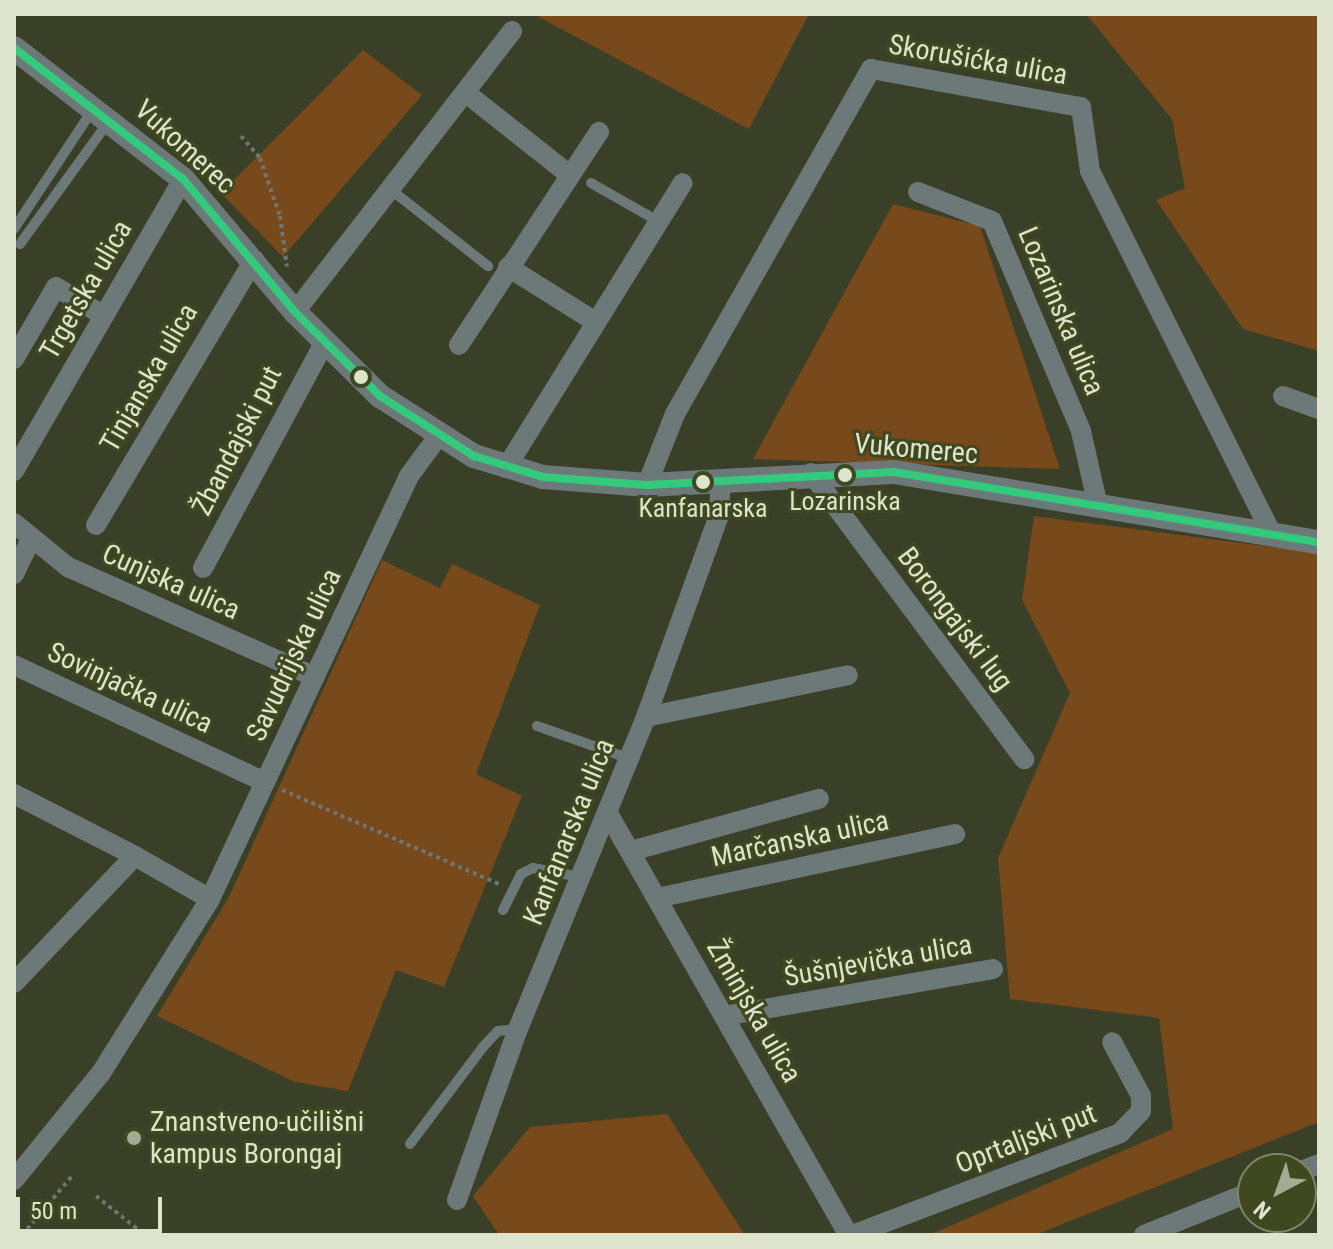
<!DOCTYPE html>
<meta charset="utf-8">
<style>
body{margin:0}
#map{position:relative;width:1333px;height:1249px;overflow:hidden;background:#3a3f28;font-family:"Roboto Condensed",sans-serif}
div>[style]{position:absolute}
.green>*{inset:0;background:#78491b}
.path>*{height:4px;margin-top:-2px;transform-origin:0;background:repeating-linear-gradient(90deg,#6f7671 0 4px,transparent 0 8px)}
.service>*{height:10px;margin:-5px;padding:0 5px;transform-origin:5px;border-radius:5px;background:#6d7879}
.minor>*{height:20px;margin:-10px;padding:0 10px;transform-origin:10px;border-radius:10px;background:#6d7879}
.tertiary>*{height:24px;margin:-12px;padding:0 12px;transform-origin:12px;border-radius:12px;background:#6d7879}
.bus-1>*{height:8px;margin:-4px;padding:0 4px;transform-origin:4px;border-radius:4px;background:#33ca7d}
.dots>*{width:22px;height:22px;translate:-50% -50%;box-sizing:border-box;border:4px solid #3f481f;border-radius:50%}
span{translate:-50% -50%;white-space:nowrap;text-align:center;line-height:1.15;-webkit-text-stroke:6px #3f481f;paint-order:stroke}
.bus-label{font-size:26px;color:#dde3cd}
.street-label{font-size:28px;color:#dde3cd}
.poi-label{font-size:28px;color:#dde3cd}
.left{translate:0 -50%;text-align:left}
.frame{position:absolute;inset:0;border:16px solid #dde3cd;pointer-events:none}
.north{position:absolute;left:1237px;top:1153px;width:80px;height:80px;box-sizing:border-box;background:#3f481f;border:2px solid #7e8665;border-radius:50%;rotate:221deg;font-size:22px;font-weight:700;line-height:32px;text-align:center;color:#dde3cd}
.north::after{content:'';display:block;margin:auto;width:28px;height:36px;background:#a4aa93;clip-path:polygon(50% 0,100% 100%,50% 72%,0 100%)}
.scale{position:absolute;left:16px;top:1197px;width:146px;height:36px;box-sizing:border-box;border:4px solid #dde3cd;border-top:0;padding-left:10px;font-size:24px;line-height:28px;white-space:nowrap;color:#dde3cd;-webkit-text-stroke:6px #3f481f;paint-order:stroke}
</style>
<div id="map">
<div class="green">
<div style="clip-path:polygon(533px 14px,809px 14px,749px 129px)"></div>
<div style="clip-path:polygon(1086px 14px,1319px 14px,1319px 351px,1243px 329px,1156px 200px,1185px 188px,1172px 119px)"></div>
<div style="clip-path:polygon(363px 50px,422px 95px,283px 257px,221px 193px)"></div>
<div style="clip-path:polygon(893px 204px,980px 226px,1060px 469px,753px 459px)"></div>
<div style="clip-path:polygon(1034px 516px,1319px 553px,1319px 1122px,1035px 1235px,929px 1235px,1173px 1129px,1159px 1018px,1010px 999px,998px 858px,1070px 693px,1022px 600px)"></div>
<div style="clip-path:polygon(382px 560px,440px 588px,452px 564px,540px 605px,476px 774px,522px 796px,444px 987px,396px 970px,348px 1091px,295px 1082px,157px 1016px,229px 897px)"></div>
<div style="clip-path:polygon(667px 1114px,745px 1235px,499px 1235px,473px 1196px,530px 1127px)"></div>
</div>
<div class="path">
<div style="left:241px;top:136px;width:29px;rotate:49deg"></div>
<div style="left:260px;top:158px;width:61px;rotate:71deg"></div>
<div style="left:280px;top:216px;width:51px;rotate:82.2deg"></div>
<div style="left:282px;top:790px;width:240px;rotate:23.4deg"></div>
<div style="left:96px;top:1196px;width:63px;rotate:38.5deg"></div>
<div style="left:22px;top:1235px;width:77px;rotate:-49.7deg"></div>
</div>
<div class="service">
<div style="left:591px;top:183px;width:77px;rotate:29.6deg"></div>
<div style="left:390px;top:189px;width:125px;rotate:38.2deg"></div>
<div style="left:14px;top:229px;width:144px;rotate:-56.6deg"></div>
<div style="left:20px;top:244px;width:152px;rotate:-54.1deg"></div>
<div style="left:537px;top:726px;width:99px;rotate:19.5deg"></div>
<div style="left:503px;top:910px;width:40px;rotate:-63.4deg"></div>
<div style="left:521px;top:874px;width:13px;rotate:-27deg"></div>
<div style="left:533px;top:868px;width:48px;rotate:10.8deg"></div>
<div style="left:410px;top:1144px;width:121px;rotate:-53deg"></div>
<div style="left:483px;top:1047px;width:22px;rotate:-47deg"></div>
<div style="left:498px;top:1031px;width:20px;rotate:-6deg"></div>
</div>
<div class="minor">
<div style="left:466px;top:93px;width:132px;rotate:38.3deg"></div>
<div style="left:918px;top:192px;width:79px;rotate:21.4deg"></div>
<div style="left:992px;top:221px;width:228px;rotate:67deg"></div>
<div style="left:1081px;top:431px;width:73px;rotate:77.3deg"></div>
<div style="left:508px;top:267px;width:102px;rotate:32.1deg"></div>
<div style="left:295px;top:312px;width:355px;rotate:-52.3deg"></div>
<div style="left:459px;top:345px;width:255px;rotate:-56.7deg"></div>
<div style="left:14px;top:359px;width:83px;rotate:-59.7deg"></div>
<div style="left:56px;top:287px;width:56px;rotate:31.1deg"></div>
<div style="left:1283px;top:396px;width:38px;rotate:20deg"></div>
<div style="left:506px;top:468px;width:335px;rotate:-58.2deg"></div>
<div style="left:14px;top:471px;width:337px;rotate:-59.9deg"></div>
<div style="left:811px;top:473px;width:357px;rotate:53.3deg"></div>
<div style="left:647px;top:485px;width:76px;rotate:-68.5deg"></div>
<div style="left:675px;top:414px;width:397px;rotate:-60.4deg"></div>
<div style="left:871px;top:69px;width:213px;rotate:10.3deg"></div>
<div style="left:1081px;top:107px;width:65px;rotate:82deg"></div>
<div style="left:1090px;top:171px;width:404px;rotate:63.4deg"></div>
<div style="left:14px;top:523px;width:70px;rotate:39.2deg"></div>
<div style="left:68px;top:567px;width:270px;rotate:24deg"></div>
<div style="left:96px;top:525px;width:309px;rotate:-59.2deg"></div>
<div style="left:203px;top:568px;width:255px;rotate:-61.7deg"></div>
<div style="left:14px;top:574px;width:34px;rotate:-64deg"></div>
<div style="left:14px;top:665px;width:277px;rotate:25deg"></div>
<div style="left:646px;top:717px;width:206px;rotate:-11.7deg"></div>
<div style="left:14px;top:794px;width:136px;rotate:27.1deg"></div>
<div style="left:609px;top:815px;width:484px;rotate:60.3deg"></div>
<div style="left:631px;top:851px;width:195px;rotate:-15.5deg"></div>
<div style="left:657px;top:898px;width:305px;rotate:-12.1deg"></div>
<div style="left:14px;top:983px;width:175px;rotate:-46.4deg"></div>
<div style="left:135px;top:856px;width:86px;rotate:29.8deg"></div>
<div style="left:724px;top:1016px;width:273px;rotate:-9.9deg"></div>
<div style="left:1301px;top:1171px;width:19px;rotate:-21deg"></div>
<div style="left:14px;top:1180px;width:138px;rotate:-50.9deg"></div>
<div style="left:101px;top:1073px;width:205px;rotate:-57.9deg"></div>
<div style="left:210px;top:899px;width:467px;rotate:-64.8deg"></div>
<div style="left:409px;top:476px;width:47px;rotate:-53.6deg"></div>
<div style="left:457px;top:1200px;width:182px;rotate:-70.4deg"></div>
<div style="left:518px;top:1029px;width:337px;rotate:-67.7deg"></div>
<div style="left:646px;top:717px;width:212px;rotate:-70.1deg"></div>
<div style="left:718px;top:518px;width:36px;rotate:-85deg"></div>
<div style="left:852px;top:1235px;width:287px;rotate:-20.8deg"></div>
<div style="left:1120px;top:1133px;width:30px;rotate:-46deg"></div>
<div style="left:1141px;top:1111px;width:15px;rotate:-90deg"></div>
<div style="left:1141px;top:1096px;width:61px;rotate:-118.2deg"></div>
<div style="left:1144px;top:1235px;width:118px;rotate:-22deg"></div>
</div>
<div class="tertiary">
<div style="left:14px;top:48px;width:214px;rotate:37.8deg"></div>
<div style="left:183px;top:179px;width:174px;rotate:49.9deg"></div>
<div style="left:295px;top:312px;width:120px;rotate:44.7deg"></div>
<div style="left:380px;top:396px;width:112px;rotate:32.6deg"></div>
<div style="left:474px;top:456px;width:72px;rotate:16.9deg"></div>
<div style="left:543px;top:477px;width:104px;rotate:4.4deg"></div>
<div style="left:647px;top:485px;width:247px;rotate:-3deg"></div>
<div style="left:894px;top:472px;width:431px;rotate:9.4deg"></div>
</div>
<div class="bus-1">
<div style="left:14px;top:48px;width:214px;rotate:37.8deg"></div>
<div style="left:183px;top:179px;width:174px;rotate:49.9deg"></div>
<div style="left:295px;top:312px;width:120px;rotate:44.7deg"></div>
<div style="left:380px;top:396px;width:112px;rotate:32.6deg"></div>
<div style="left:474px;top:456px;width:72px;rotate:16.9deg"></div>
<div style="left:543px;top:477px;width:104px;rotate:4.4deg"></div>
<div style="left:647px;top:485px;width:247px;rotate:-3deg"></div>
<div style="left:894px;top:472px;width:431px;rotate:9.4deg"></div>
</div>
<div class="dots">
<div style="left:361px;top:377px;background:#dde3cd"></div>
<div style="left:845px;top:475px;background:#dde3cd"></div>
<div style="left:703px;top:482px;background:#dde3cd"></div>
<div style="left:134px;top:1138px;background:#a4aa93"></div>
</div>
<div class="bus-label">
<span style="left:845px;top:502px">Lozarinska</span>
<span style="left:703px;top:509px">Kanfanarska</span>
</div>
<div class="street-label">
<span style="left:978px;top:60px;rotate:10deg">Skorušićka ulica</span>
<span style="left:185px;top:147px;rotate:42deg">Vukomerec</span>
<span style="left:86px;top:290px;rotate:-60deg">Trgetska ulica</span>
<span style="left:1061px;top:311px;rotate:67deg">Lozarinska ulica</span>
<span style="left:149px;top:378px;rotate:-60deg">Tinjanska ulica</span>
<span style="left:237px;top:441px;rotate:-63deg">Žbandajski put</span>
<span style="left:916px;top:449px;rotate:5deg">Vukomerec</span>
<span style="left:171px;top:582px;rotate:24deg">Cunjska ulica</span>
<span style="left:955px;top:619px;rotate:53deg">Borongajski lug</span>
<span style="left:294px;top:655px;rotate:-65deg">Savudrijska ulica</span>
<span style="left:130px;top:688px;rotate:25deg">Sovinjačka ulica</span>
<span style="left:569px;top:832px;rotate:-68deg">Kanfanarska ulica</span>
<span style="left:800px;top:839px;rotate:-12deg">Marčanska ulica</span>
<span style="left:878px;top:961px;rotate:-10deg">Šušnjevička ulica</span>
<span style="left:754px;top:1011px;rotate:60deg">Žminjska ulica</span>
<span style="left:1026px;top:1139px;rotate:-21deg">Oprtaljski put</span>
</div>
<div class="poi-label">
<span class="left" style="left:150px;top:1138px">Znanstveno-učilišni<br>kampus Borongaj</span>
</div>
<div class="frame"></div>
<div class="north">N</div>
<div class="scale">50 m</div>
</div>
